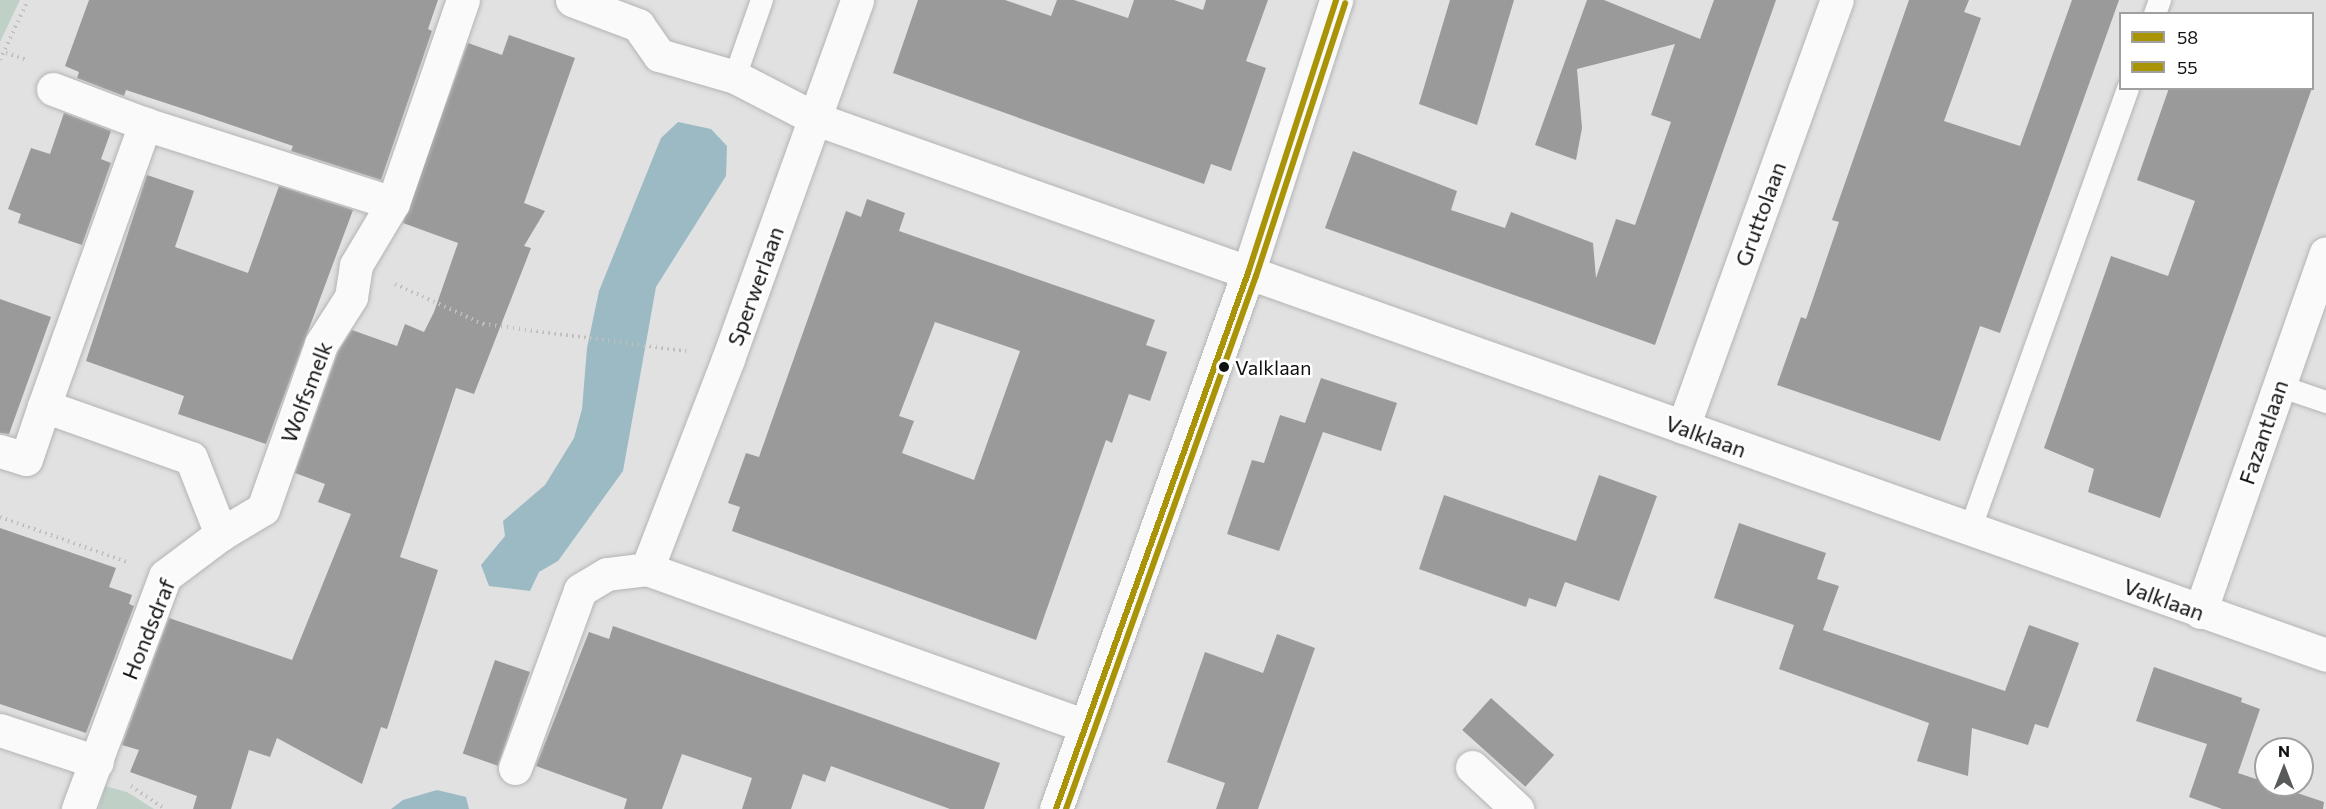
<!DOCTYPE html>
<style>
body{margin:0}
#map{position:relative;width:2326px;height:809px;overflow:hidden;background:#e1e1e2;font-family:Commissioner,sans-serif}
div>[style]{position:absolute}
.green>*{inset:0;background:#bfd1c6}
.water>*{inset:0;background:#9cbac4}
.building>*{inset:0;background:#9a9a9b;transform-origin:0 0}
.path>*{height:4px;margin-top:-2px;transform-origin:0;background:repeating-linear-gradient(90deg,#bfbfc0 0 1.5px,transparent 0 6px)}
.roads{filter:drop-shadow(0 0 2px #b3b4b5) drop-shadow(0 0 2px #b3b4b5)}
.service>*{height:22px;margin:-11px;padding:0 11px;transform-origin:11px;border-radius:11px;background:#fafafb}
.minor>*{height:33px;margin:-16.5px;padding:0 16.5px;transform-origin:16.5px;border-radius:16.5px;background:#fafafb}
.bus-1>*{height:6px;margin:-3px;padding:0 3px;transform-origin:3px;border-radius:3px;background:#a99306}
.bus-2>*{height:6px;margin:-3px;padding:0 3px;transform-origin:3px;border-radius:3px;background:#a99306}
.dots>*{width:16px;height:16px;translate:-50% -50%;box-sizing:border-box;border:3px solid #fff;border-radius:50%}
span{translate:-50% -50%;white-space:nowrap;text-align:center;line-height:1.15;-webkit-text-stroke:5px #fff;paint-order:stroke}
.bus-label{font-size:20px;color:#101111}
.left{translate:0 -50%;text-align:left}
.street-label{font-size:22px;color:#101111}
.legend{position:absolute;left:2119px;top:12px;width:195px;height:78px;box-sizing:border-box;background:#fff;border:2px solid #9fa0a0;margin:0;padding:8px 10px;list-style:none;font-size:18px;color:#101111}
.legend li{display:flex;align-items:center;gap:12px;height:30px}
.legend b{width:30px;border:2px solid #9fa0a0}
.north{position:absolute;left:2254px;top:737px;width:60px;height:60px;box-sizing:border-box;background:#fff;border:2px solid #9fa0a0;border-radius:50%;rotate:0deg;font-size:16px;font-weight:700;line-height:24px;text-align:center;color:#101111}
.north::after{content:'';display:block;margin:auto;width:21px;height:27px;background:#595a5a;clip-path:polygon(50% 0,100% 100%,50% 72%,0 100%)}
</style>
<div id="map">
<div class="green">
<div style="clip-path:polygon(0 0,20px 0,0 42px)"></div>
<div style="clip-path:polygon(105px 786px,127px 792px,154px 809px,99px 809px)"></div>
</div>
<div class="water">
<div style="clip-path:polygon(678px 122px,711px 129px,727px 146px,726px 176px,656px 287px,623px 471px,558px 561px,539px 572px,530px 591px,489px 586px,481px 565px,505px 536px,503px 521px,545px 485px,574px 438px,582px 409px,587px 348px,599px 291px,661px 138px)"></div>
<div style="clip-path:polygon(437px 790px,466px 797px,469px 809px,391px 809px,403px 800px)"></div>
</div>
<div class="building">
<div style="clip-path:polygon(89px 0,438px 0,428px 29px,432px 31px,381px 180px,291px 151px,293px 146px,193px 112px,126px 90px,124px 96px,77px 78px,79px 72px,65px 66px)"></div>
<div style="clip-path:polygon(918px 0,1005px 0,1051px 16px,1057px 0,1074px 0,1128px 18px,1134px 0,1174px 0,1203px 10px,1206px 0,1268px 0,1246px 61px,1266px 68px,1231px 171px,1211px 164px,1204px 184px,893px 73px)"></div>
<div style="clip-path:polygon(1450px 0,1514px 0,1477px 125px,1419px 104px)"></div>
<div style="clip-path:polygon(1587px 0,1604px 0,1700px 39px,1714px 0,1776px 0,1655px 345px,1325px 228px,1353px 151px,1457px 191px,1451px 210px,1505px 228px,1511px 212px,1593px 243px,1596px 278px,1616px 219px,1635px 225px,1671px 122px,1651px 115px,1675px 44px,1577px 69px,1582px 128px,1576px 160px,1535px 145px)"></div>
<div style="clip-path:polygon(1909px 0,1969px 0,1964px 12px,1981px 18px,1944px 121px,2020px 146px,2072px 0,2119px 0,2000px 333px,1980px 326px,1940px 441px,1777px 385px,1801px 317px,1806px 319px,1839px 222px,1832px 220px)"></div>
<div style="clip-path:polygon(509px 35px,575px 58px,524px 203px,545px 211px,524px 246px,531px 248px,474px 394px,456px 388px,400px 557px,438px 570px,387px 729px,381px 727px,362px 784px,277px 738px,270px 757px,249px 750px,231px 809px,193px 809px,197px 796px,130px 772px,139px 750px,122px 745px,169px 618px,292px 660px,351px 514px,318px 502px,325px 484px,295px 473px,338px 352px,352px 330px,397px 346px,405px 324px,424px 332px,434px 312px,458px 243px,403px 223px,468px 43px,502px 55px)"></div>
<div style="clip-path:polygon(2169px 88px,2312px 88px,2160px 518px,2088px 492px,2094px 469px,2044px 448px,2111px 256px,2168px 276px,2195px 201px,2137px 180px)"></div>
<div style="clip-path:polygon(64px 113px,111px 131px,101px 159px,111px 163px,82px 245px,18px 223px,21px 214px,8px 209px,31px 148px,50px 154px)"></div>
<div style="clip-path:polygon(147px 175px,194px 191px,175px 247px,248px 273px,279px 186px,353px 210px,266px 444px,178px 414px,184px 396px,86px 361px)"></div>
<div style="clip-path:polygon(evenodd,867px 199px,905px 213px,899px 231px,1155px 320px,1146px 345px,1167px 352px,1150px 401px,1129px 394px,1112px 443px,1106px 440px,1036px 640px,732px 531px,740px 507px,728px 503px,746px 453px,759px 457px,846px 211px,861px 217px,867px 199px,935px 322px,1020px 351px,974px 480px,902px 453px,914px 421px,899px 416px,935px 322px)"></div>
<div style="clip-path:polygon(0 299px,51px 317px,9px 434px,0 433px)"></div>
<div style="clip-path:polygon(1321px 378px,1397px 403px,1381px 451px,1323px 432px,1279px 551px,1227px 534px,1252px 460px,1264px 463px,1280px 415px,1305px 423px)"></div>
<div style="clip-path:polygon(1599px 475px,1657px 496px,1619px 601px,1565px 582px,1556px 607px,1529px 598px,1526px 607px,1419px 569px,1444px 495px,1576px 541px)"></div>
<div style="clip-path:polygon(1739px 523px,1826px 553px,1817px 579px,1839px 586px,1823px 630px,2005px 691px,2029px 625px,2079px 643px,2048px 728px,2035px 724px,2028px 745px,1972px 728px,1968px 776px,1917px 761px,1929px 723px,1779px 669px,1794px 625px,1714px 598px)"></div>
<div style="clip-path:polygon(0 528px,116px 568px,109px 587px,132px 595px,129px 604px,134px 606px,86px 733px,0 704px)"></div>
<div style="clip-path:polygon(613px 626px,1000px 763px,984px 809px,950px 809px,831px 766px,825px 782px,803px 774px,791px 809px,742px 809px,752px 778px,682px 754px,662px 809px,624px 809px,627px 799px,536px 766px,589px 632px,609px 639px)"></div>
<div style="clip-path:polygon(1277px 634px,1315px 648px,1258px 809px,1216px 809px,1225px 783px,1167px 762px,1205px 652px,1263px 673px)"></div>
<div style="left:495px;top:660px;width:37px;height:99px;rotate:19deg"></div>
<div style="clip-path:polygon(2154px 667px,2242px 698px,2241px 702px,2260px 709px,2238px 773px,2324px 802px,2323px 809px,2222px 809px,2189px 797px,2207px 744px,2136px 721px)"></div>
<div style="left:1491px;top:698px;width:85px;height:43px;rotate:42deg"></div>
</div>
<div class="path">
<div style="left:6px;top:53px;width:20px;rotate:18deg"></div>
<div style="left:0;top:60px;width:66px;rotate:-65deg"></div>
<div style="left:395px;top:284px;width:97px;rotate:24.4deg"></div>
<div style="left:483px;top:324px;width:205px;rotate:7.6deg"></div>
<div style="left:0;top:517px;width:135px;rotate:19.5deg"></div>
<div style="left:131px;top:786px;width:41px;rotate:34.1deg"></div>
</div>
<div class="roads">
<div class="service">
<div style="left:2155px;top:14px;width:15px;rotate:-70deg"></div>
<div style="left:735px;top:77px;width:82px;rotate:-70.7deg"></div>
<div style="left:2279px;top:386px;width:50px;rotate:18.8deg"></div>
<div style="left:1970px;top:530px;width:469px;rotate:-70.3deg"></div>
</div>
<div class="minor">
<div style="left:572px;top:0;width:71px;rotate:20.7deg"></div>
<div style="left:638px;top:25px;width:37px;rotate:55deg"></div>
<div style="left:659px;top:55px;width:79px;rotate:16.1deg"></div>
<div style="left:735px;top:77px;width:91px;rotate:27.4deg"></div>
<div style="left:816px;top:119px;width:1602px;rotate:19.54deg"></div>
<div style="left:53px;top:89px;width:98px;rotate:20.8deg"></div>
<div style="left:145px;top:124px;width:260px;rotate:17.7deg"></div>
<div style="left:44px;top:406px;width:300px;rotate:-70.3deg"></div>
<div style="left:1683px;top:427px;width:454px;rotate:-70.2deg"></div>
<div style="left:0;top:451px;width:27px;rotate:17deg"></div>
<div style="left:26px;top:459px;width:56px;rotate:-71.2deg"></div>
<div style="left:44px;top:406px;width:156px;rotate:19.5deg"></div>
<div style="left:191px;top:458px;width:82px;rotate:68.5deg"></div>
<div style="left:221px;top:534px;width:70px;rotate:143.1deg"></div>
<div style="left:165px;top:576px;width:249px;rotate:110.5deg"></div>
<div style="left:221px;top:534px;width:49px;rotate:-30.8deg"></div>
<div style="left:263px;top:509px;width:175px;rotate:-70.6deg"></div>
<div style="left:321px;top:344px;width:56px;rotate:-57.4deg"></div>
<div style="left:351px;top:297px;width:32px;rotate:-81deg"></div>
<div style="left:356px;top:265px;width:72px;rotate:-59.2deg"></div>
<div style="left:393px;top:203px;width:215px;rotate:-71deg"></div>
<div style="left:647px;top:569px;width:225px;rotate:-68.9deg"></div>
<div style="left:728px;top:359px;width:381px;rotate:-70.2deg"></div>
<div style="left:2200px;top:612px;width:380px;rotate:-70.7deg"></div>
<div style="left:0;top:730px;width:102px;rotate:18.3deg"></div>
<div style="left:1472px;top:767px;width:62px;rotate:43deg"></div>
<div style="left:515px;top:768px;width:189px;rotate:-69.9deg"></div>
<div style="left:580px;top:590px;width:31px;rotate:-31deg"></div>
<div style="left:607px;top:574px;width:40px;rotate:-7.1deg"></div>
<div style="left:647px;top:569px;width:466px;rotate:19.7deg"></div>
<div style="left:1056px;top:809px;width:569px;rotate:-70.29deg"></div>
<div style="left:1248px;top:273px;width:287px;rotate:-72.1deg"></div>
</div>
</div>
<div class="bus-1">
<div style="left:1056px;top:809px;width:569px;rotate:-70.29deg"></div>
<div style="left:1248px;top:273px;width:287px;rotate:-72.1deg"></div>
</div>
<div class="bus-2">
<div style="left:1066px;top:809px;width:566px;rotate:-70.38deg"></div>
<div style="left:1256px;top:276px;width:287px;rotate:-71.9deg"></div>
</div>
<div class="dots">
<div style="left:1224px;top:367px;background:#101111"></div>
</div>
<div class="bus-label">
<span class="left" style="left:1235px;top:367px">Valklaan</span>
</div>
<div class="street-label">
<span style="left:1760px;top:214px;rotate:-70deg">Gruttolaan</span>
<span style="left:755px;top:286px;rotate:-70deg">Sperwerlaan</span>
<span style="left:306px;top:392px;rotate:-69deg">Wolfsmelk</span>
<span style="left:2263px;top:432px;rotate:-71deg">Fazantlaan</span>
<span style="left:1706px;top:436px;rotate:20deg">Valklaan</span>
<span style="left:2164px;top:599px;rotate:20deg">Valklaan</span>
<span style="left:148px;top:629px;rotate:-68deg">Hondsdraf</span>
</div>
<ul class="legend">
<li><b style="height:8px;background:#a99306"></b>58</li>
<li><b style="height:8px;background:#a99306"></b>55</li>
</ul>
<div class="north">N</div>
</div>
